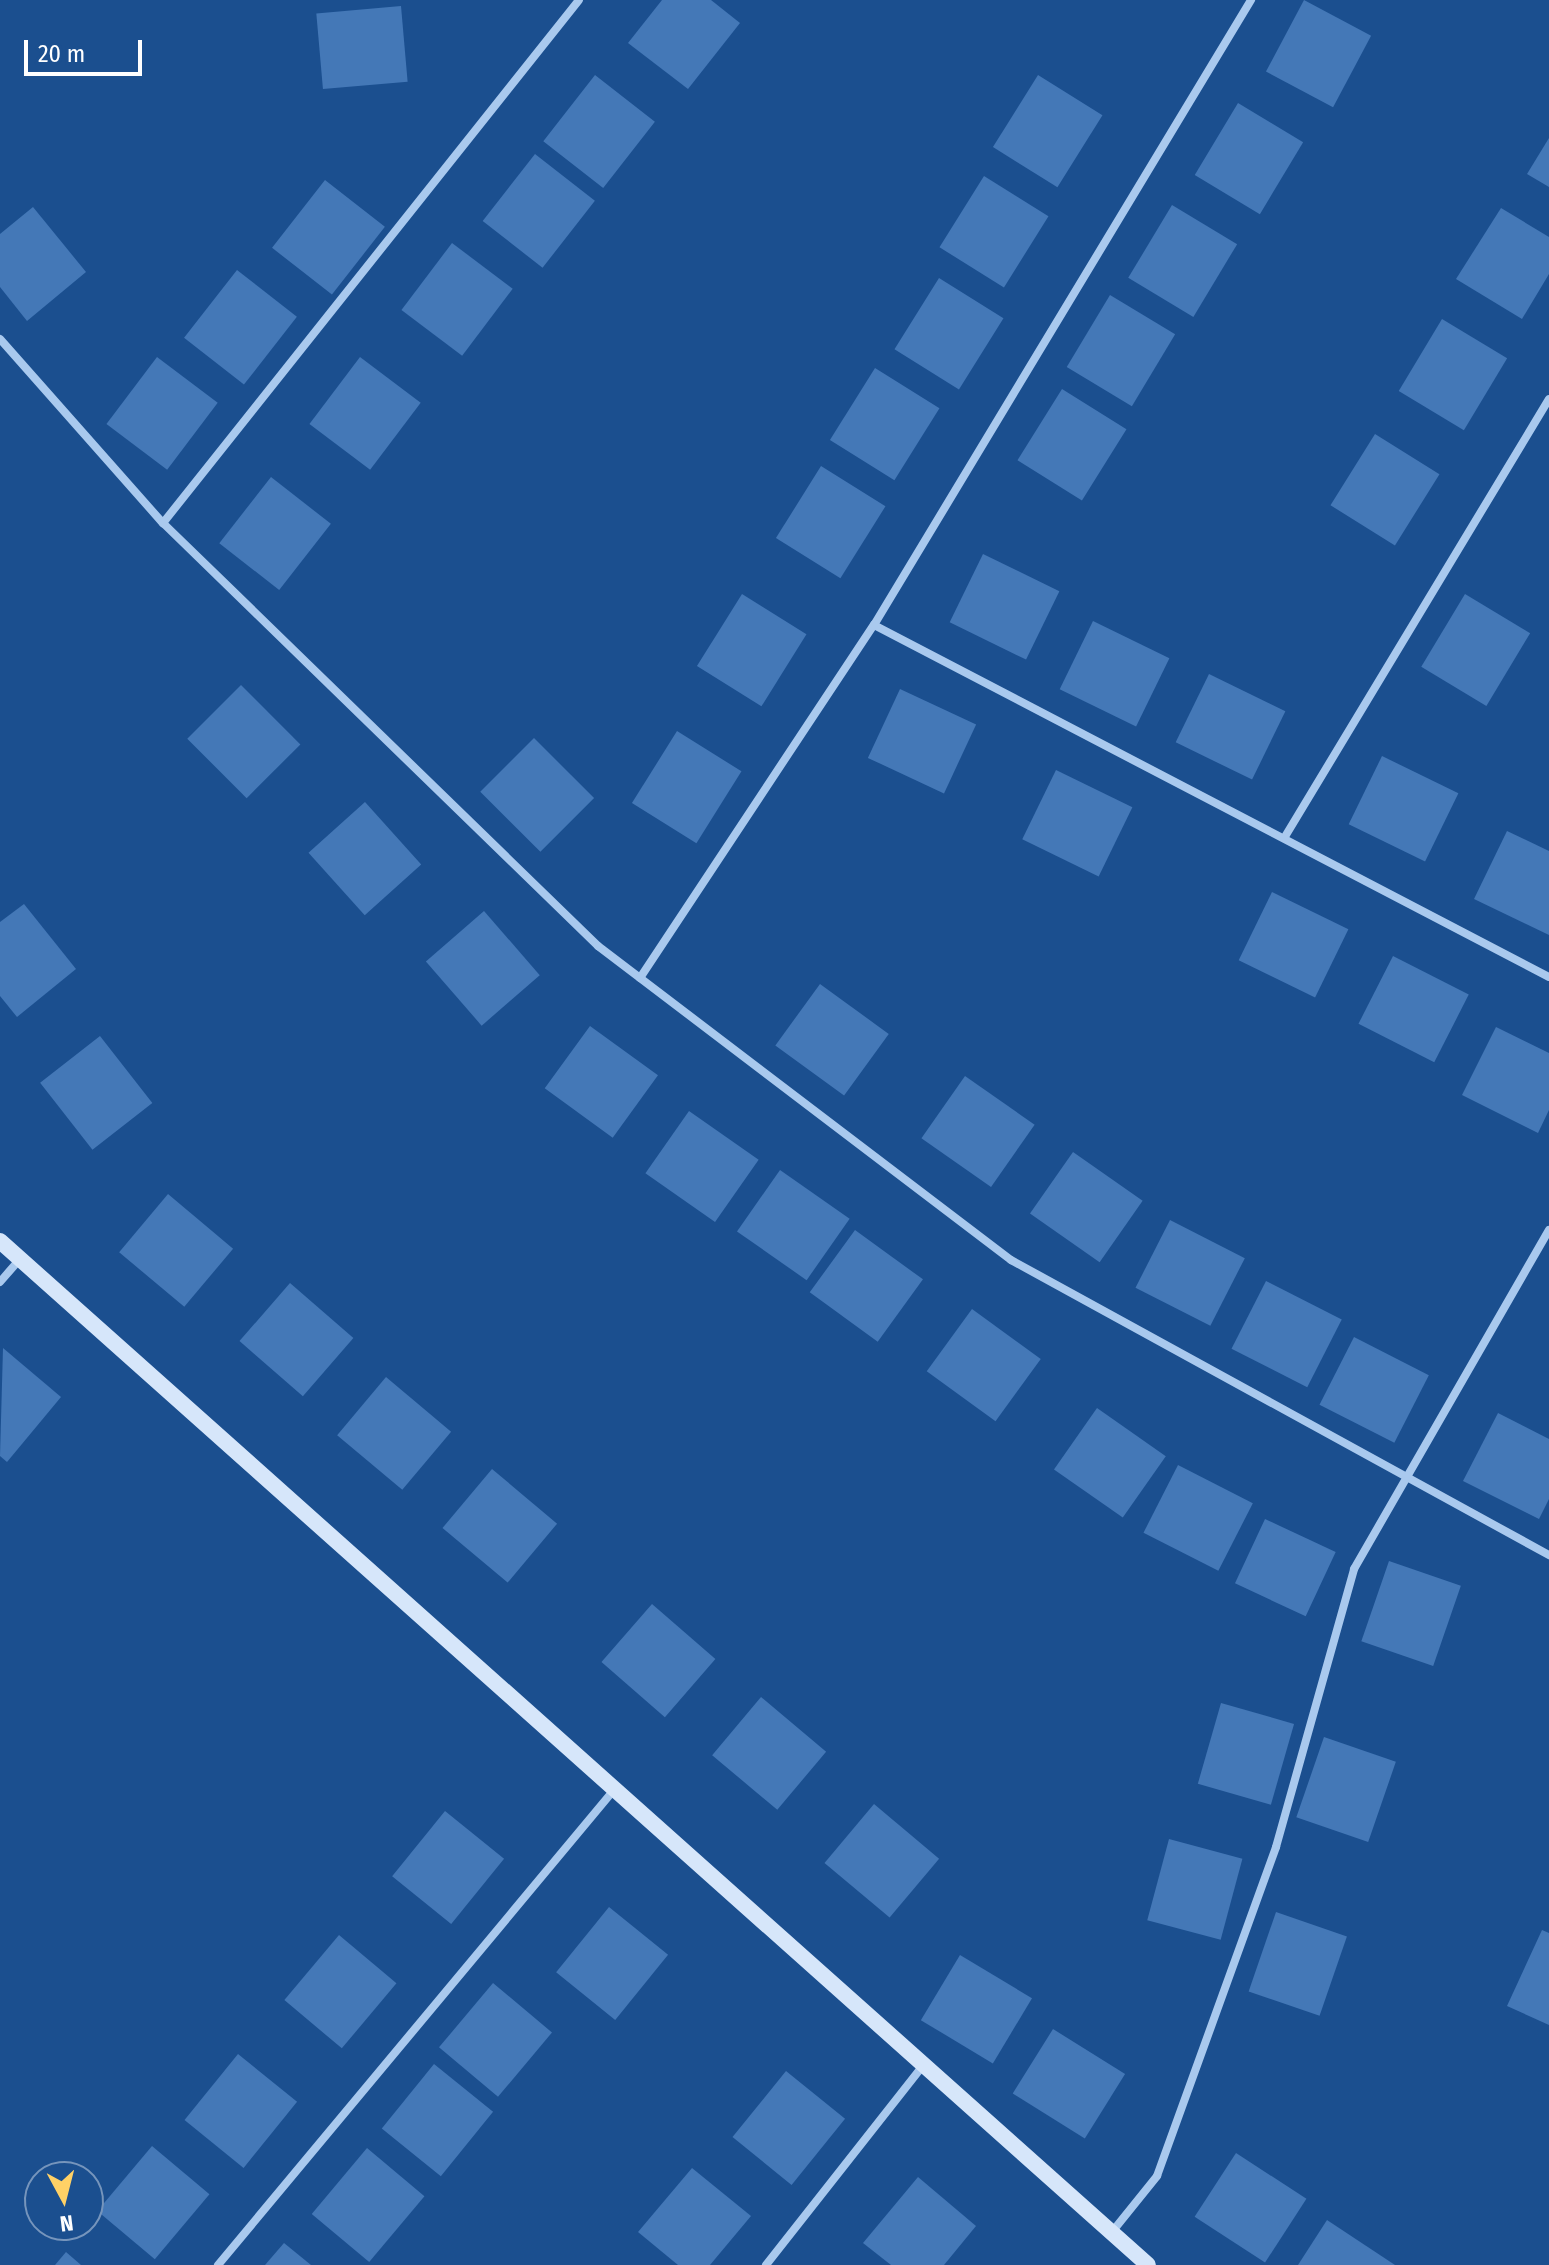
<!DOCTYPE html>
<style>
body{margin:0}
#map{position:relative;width:1549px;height:2265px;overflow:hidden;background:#1b4f8f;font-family:"Fira Sans Condensed",sans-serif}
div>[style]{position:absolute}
.building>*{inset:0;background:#4478b7;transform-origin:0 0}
.street>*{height:8px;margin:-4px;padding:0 4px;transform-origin:4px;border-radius:4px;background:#a9c9ee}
.secondary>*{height:16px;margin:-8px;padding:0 8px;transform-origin:8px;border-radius:8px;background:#d6e6fa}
span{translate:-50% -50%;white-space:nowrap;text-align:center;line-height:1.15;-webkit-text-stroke:7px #1b4f8f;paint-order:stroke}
.north{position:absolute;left:24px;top:2161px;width:80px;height:80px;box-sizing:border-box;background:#1b4f8f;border:2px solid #7695bc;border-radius:50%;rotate:173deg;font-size:22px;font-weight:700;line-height:32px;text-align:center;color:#fff}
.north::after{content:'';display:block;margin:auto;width:28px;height:36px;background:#ffd166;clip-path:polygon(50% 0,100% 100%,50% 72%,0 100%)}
.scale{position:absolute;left:24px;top:40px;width:118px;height:36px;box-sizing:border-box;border:4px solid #fff;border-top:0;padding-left:10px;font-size:24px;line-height:28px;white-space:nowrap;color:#fff;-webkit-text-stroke:6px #1b4f8f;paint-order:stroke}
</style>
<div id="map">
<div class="building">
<div style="clip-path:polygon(662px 0,711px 0,740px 23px,688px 89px,628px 43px)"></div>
<div style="left:1304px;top:0;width:76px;height:81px;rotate:28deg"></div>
<div style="left:401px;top:6px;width:76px;height:85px;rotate:85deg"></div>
<div style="left:595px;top:75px;width:76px;height:84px;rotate:38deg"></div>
<div style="left:1038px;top:75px;width:76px;height:85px;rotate:32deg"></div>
<div style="left:1238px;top:103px;width:76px;height:84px;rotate:31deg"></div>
<div style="clip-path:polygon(1549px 138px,1549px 187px,1527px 174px)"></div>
<div style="left:535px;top:154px;width:76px;height:85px;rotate:38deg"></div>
<div style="left:984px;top:176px;width:76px;height:84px;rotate:32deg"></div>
<div style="left:325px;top:180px;width:76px;height:86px;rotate:38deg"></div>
<div style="left:1172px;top:205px;width:76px;height:85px;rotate:31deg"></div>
<div style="clip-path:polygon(33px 207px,86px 272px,27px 321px,0 287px,0 234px)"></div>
<div style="clip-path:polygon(1501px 208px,1549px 237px,1549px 274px,1522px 319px,1456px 279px)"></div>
<div style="left:452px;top:243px;width:76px;height:84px;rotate:37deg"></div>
<div style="left:237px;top:270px;width:76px;height:86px;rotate:38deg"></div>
<div style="left:939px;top:278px;width:76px;height:84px;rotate:32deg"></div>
<div style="left:1110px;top:295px;width:76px;height:84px;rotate:31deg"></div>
<div style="left:1442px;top:319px;width:76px;height:84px;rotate:31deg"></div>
<div style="left:157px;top:357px;width:76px;height:84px;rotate:37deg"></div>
<div style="left:360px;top:357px;width:76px;height:84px;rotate:37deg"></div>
<div style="left:875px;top:368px;width:76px;height:85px;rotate:32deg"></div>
<div style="left:1062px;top:389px;width:76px;height:84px;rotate:32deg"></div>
<div style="left:1375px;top:434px;width:76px;height:84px;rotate:32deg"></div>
<div style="left:821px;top:466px;width:76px;height:85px;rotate:32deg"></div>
<div style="left:271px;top:477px;width:76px;height:84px;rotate:38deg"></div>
<div style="left:983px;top:554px;width:85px;height:76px;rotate:26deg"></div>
<div style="left:742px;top:594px;width:76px;height:85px;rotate:32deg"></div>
<div style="left:1465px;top:594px;width:76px;height:85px;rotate:31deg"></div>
<div style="left:1093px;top:621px;width:85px;height:76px;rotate:26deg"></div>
<div style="left:1209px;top:674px;width:85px;height:76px;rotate:26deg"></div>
<div style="left:241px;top:685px;width:84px;height:76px;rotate:45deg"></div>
<div style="left:900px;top:689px;width:84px;height:76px;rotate:25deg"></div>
<div style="left:677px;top:731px;width:76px;height:85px;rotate:32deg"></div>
<div style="left:534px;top:738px;width:85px;height:76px;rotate:45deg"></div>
<div style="left:1382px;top:756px;width:85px;height:76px;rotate:26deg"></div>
<div style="left:1056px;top:770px;width:85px;height:77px;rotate:26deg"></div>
<div style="left:365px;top:802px;width:84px;height:76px;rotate:48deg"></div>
<div style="clip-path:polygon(1507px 831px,1549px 851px,1549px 935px,1474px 899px)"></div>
<div style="left:1272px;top:892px;width:85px;height:76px;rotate:26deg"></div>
<div style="clip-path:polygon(24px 904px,76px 969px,17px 1017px,0 996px,0 922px)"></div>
<div style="left:484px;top:911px;width:85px;height:77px;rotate:49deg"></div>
<div style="left:1393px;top:956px;width:85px;height:76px;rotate:27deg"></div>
<div style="left:820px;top:984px;width:85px;height:76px;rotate:36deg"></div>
<div style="left:590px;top:1026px;width:84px;height:77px;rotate:36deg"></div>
<div style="clip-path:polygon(1496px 1027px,1549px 1053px,1549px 1110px,1538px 1133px,1462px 1095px)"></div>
<div style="left:100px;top:1036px;width:85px;height:76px;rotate:52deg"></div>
<div style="left:965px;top:1076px;width:85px;height:76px;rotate:35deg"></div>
<div style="left:689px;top:1111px;width:85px;height:76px;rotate:35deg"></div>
<div style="left:1073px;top:1152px;width:85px;height:75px;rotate:35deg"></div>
<div style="left:780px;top:1170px;width:85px;height:75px;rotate:35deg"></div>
<div style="left:168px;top:1194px;width:85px;height:76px;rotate:40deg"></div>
<div style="left:1170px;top:1220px;width:84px;height:76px;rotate:27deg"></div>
<div style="left:855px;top:1230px;width:84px;height:77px;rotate:36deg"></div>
<div style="left:1266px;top:1281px;width:85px;height:76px;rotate:27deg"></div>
<div style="left:290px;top:1283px;width:84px;height:77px;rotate:41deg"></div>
<div style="left:972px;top:1309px;width:85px;height:77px;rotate:36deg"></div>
<div style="left:1354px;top:1337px;width:84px;height:76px;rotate:27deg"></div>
<div style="clip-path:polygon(3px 1348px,61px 1397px,7px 1462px,0 1456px)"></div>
<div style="left:386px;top:1377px;width:85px;height:76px;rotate:40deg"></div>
<div style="left:1097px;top:1408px;width:84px;height:75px;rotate:35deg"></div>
<div style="clip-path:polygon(1498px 1413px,1549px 1439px,1549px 1499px,1539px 1519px,1463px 1481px)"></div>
<div style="left:1178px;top:1465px;width:84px;height:76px;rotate:27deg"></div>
<div style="left:492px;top:1469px;width:85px;height:77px;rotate:40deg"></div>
<div style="left:1265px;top:1519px;width:78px;height:71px;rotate:25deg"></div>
<div style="left:1389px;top:1561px;width:76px;height:85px;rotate:19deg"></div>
<div style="left:652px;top:1604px;width:84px;height:77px;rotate:41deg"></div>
<div style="left:761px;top:1697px;width:85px;height:76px;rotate:40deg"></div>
<div style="left:1221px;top:1703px;width:76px;height:84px;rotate:16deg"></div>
<div style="left:1324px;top:1737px;width:76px;height:85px;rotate:19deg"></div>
<div style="left:874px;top:1804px;width:85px;height:77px;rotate:40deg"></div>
<div style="left:445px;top:1811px;width:76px;height:84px;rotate:39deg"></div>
<div style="left:1169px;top:1839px;width:76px;height:84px;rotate:15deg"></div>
<div style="left:609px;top:1907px;width:76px;height:84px;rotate:39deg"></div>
<div style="left:1276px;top:1912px;width:75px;height:84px;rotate:19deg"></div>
<div style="clip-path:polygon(1542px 1930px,1549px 1933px,1549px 2025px,1507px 2006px)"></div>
<div style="left:339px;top:1935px;width:75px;height:85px;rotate:40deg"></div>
<div style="left:960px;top:1955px;width:84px;height:76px;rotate:31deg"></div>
<div style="left:493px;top:1983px;width:77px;height:84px;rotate:40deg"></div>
<div style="left:1053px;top:2029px;width:85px;height:76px;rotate:32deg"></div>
<div style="left:238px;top:2054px;width:76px;height:85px;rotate:39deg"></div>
<div style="left:434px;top:2064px;width:76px;height:83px;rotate:39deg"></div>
<div style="left:786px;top:2071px;width:76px;height:85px;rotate:39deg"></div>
<div style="left:152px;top:2146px;width:75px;height:85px;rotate:40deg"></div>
<div style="left:367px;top:2148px;width:75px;height:86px;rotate:40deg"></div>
<div style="left:1236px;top:2153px;width:84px;height:76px;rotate:33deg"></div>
<div style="clip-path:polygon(692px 2168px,751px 2216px,710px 2265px,678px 2265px,638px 2232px)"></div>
<div style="clip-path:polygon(918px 2177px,976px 2226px,944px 2265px,891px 2265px,863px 2243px)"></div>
<div style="clip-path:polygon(1327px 2220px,1395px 2265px,1298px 2265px)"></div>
<div style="clip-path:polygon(284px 2243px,311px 2265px,265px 2265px)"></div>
<div style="clip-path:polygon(66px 2252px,81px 2265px,55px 2265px)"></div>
</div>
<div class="street">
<div style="left:0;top:339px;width:246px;rotate:48.5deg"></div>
<div style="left:163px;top:523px;width:607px;rotate:44.2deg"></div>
<div style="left:598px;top:946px;width:519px;rotate:37.25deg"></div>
<div style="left:1011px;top:1260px;width:614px;rotate:28.74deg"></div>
<div style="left:163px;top:523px;width:668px;rotate:-51.5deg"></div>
<div style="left:874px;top:625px;width:761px;rotate:27.54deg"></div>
<div style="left:1286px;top:835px;width:509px;rotate:-58.9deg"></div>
<div style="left:640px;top:978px;width:424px;rotate:-56.5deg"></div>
<div style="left:874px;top:625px;width:730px;rotate:-58.9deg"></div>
<div style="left:0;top:1282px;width:30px;rotate:-49deg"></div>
<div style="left:1112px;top:2232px;width:72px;rotate:-51.2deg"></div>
<div style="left:1157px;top:2176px;width:350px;rotate:-70.1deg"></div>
<div style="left:1276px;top:1847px;width:289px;rotate:-74.3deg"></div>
<div style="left:1354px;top:1569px;width:391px;rotate:-60.1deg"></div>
<div style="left:218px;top:2265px;width:617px;rotate:-50.19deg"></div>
<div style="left:766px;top:2265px;width:252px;rotate:-51.8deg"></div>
</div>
<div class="secondary">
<div style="left:0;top:1241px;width:1538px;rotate:41.73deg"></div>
</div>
<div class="north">N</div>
<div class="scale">20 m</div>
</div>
